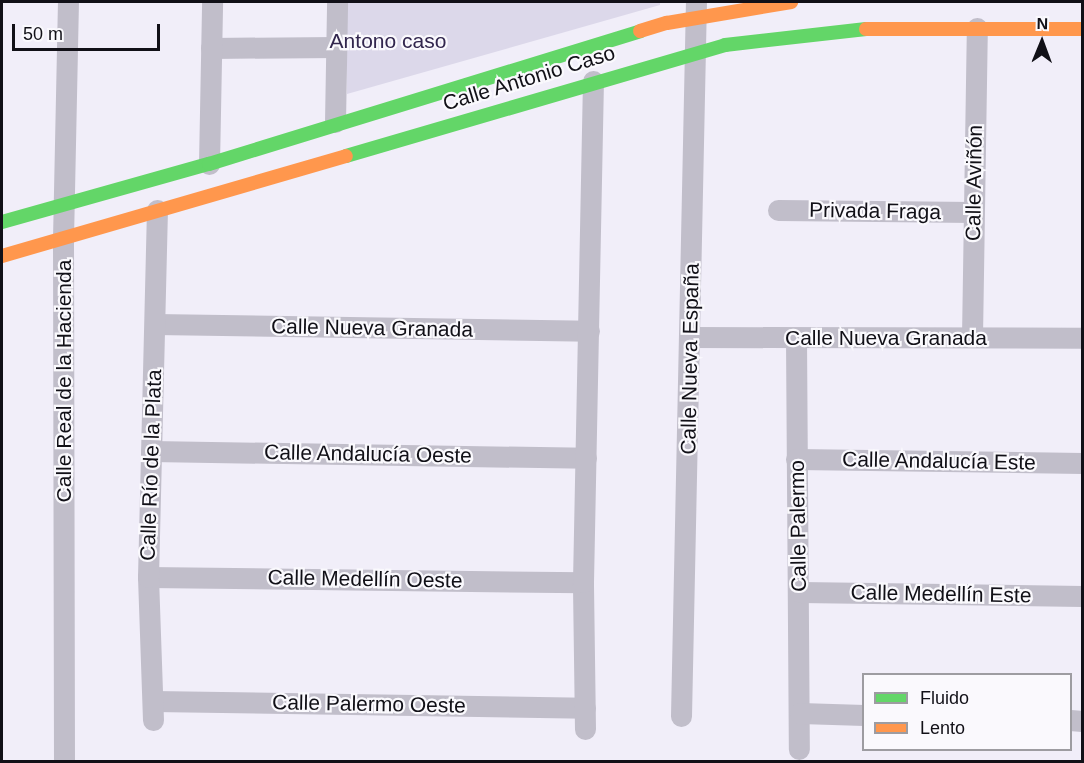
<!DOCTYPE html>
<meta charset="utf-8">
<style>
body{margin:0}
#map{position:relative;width:1084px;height:763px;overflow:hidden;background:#f1eef9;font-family:Helvetica,sans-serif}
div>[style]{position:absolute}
.green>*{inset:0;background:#dcd8ea}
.street>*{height:21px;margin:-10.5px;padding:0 10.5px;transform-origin:10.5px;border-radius:10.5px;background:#c1beca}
.fast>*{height:14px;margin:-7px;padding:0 7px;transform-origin:7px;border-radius:7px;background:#63d668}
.slow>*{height:14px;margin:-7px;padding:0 7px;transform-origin:7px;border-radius:7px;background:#ff974d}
span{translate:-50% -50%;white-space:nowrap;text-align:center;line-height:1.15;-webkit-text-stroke:4.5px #faf9fd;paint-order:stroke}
.park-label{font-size:21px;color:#32264e}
.street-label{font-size:21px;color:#111017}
.frame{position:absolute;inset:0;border:3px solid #111017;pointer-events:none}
.legend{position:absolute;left:862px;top:673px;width:210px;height:78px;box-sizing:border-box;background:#faf9fd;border:2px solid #9d9ca1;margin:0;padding:8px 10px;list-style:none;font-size:18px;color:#111017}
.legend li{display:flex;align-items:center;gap:12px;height:30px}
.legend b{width:30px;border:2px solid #9d9ca1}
.north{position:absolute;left:1012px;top:12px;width:60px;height:60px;-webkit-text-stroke:4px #faf9fd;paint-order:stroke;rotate:1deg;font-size:16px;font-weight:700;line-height:24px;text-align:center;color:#111017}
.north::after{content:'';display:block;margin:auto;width:21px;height:27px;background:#111017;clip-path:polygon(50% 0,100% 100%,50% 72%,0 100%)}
.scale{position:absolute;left:12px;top:24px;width:148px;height:27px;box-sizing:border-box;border:3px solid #111017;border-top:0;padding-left:8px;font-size:18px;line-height:21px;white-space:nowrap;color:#111017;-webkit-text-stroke:4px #faf9fd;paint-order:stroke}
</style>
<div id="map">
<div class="green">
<div style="clip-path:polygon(347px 2px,660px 2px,660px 5px,347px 94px)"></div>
</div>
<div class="street">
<div style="left:211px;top:48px;width:125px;rotate:-0.5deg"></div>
<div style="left:335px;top:122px;width:120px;rotate:-89deg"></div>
<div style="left:209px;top:164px;width:162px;rotate:-88.9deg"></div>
<div style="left:778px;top:210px;width:195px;rotate:0.6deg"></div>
<div style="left:155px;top:324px;width:434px;rotate:0.9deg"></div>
<div style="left:690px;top:337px;width:392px;rotate:0.1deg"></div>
<div style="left:972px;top:337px;width:309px;rotate:-89.1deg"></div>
<div style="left:796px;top:339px;width:410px;rotate:89.6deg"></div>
<div style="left:151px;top:451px;width:435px;rotate:0.9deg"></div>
<div style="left:796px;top:459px;width:286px;rotate:0.8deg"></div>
<div style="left:148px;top:577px;width:435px;rotate:0.7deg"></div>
<div style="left:800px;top:592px;width:282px;rotate:0.8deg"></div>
<div style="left:153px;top:701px;width:432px;rotate:0.9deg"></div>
<div style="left:800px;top:713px;width:64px;rotate:1.8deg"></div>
<div style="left:681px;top:716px;width:714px;rotate:-88.8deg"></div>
<div style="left:153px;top:720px;width:143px;rotate:-92deg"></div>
<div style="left:148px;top:577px;width:367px;rotate:-88.6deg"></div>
<div style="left:1070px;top:720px;width:12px;rotate:5deg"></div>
<div style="left:585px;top:729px;width:147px;rotate:-90.8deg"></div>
<div style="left:583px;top:582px;width:501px;rotate:-88.86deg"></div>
<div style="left:64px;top:762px;width:523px;rotate:-90.11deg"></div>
<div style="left:63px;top:239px;width:237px;rotate:-88.8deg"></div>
</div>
<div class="fast">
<div style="left:346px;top:156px;width:395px;rotate:-16.3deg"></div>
<div style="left:725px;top:45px;width:142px;rotate:-6.5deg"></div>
<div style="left:2px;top:222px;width:215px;rotate:-15.7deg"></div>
<div style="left:209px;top:164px;width:451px;rotate:-17.1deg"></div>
</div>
<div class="slow">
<div style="left:866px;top:29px;width:216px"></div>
<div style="left:640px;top:31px;width:28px;rotate:-17deg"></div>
<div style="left:667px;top:23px;width:126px;rotate:-9.6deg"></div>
<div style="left:2px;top:256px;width:358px;rotate:-16.2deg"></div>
</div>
<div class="park-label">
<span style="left:388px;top:41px">Antono caso</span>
</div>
<div class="street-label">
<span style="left:529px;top:78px;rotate:-17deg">Calle Antonio Caso</span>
<span style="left:974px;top:183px;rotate:-89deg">Calle Aviñón</span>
<span style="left:875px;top:211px;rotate:1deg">Privada Fraga</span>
<span style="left:372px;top:328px;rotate:1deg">Calle Nueva Granada</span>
<span style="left:886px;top:338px">Calle Nueva Granada</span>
<span style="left:690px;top:359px;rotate:-89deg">Calle Nueva España</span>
<span style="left:64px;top:381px;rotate:-90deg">Calle Real de la Hacienda</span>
<span style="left:368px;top:454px;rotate:1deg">Calle Andalucía Oeste</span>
<span style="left:939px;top:461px;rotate:1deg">Calle Andalucía Este</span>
<span style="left:151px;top:465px;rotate:-88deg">Calle Río de la Plata</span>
<span style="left:798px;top:526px;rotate:-91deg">Calle Palermo</span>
<span style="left:365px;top:579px;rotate:1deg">Calle Medellín Oeste</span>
<span style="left:941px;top:594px;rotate:1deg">Calle Medellín Este</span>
<span style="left:369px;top:704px;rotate:1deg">Calle Palermo Oeste</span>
</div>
<div class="frame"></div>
<ul class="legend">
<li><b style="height:8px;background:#63d668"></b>Fluido</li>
<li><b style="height:8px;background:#ff974d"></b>Lento</li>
</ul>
<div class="north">N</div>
<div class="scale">50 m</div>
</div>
